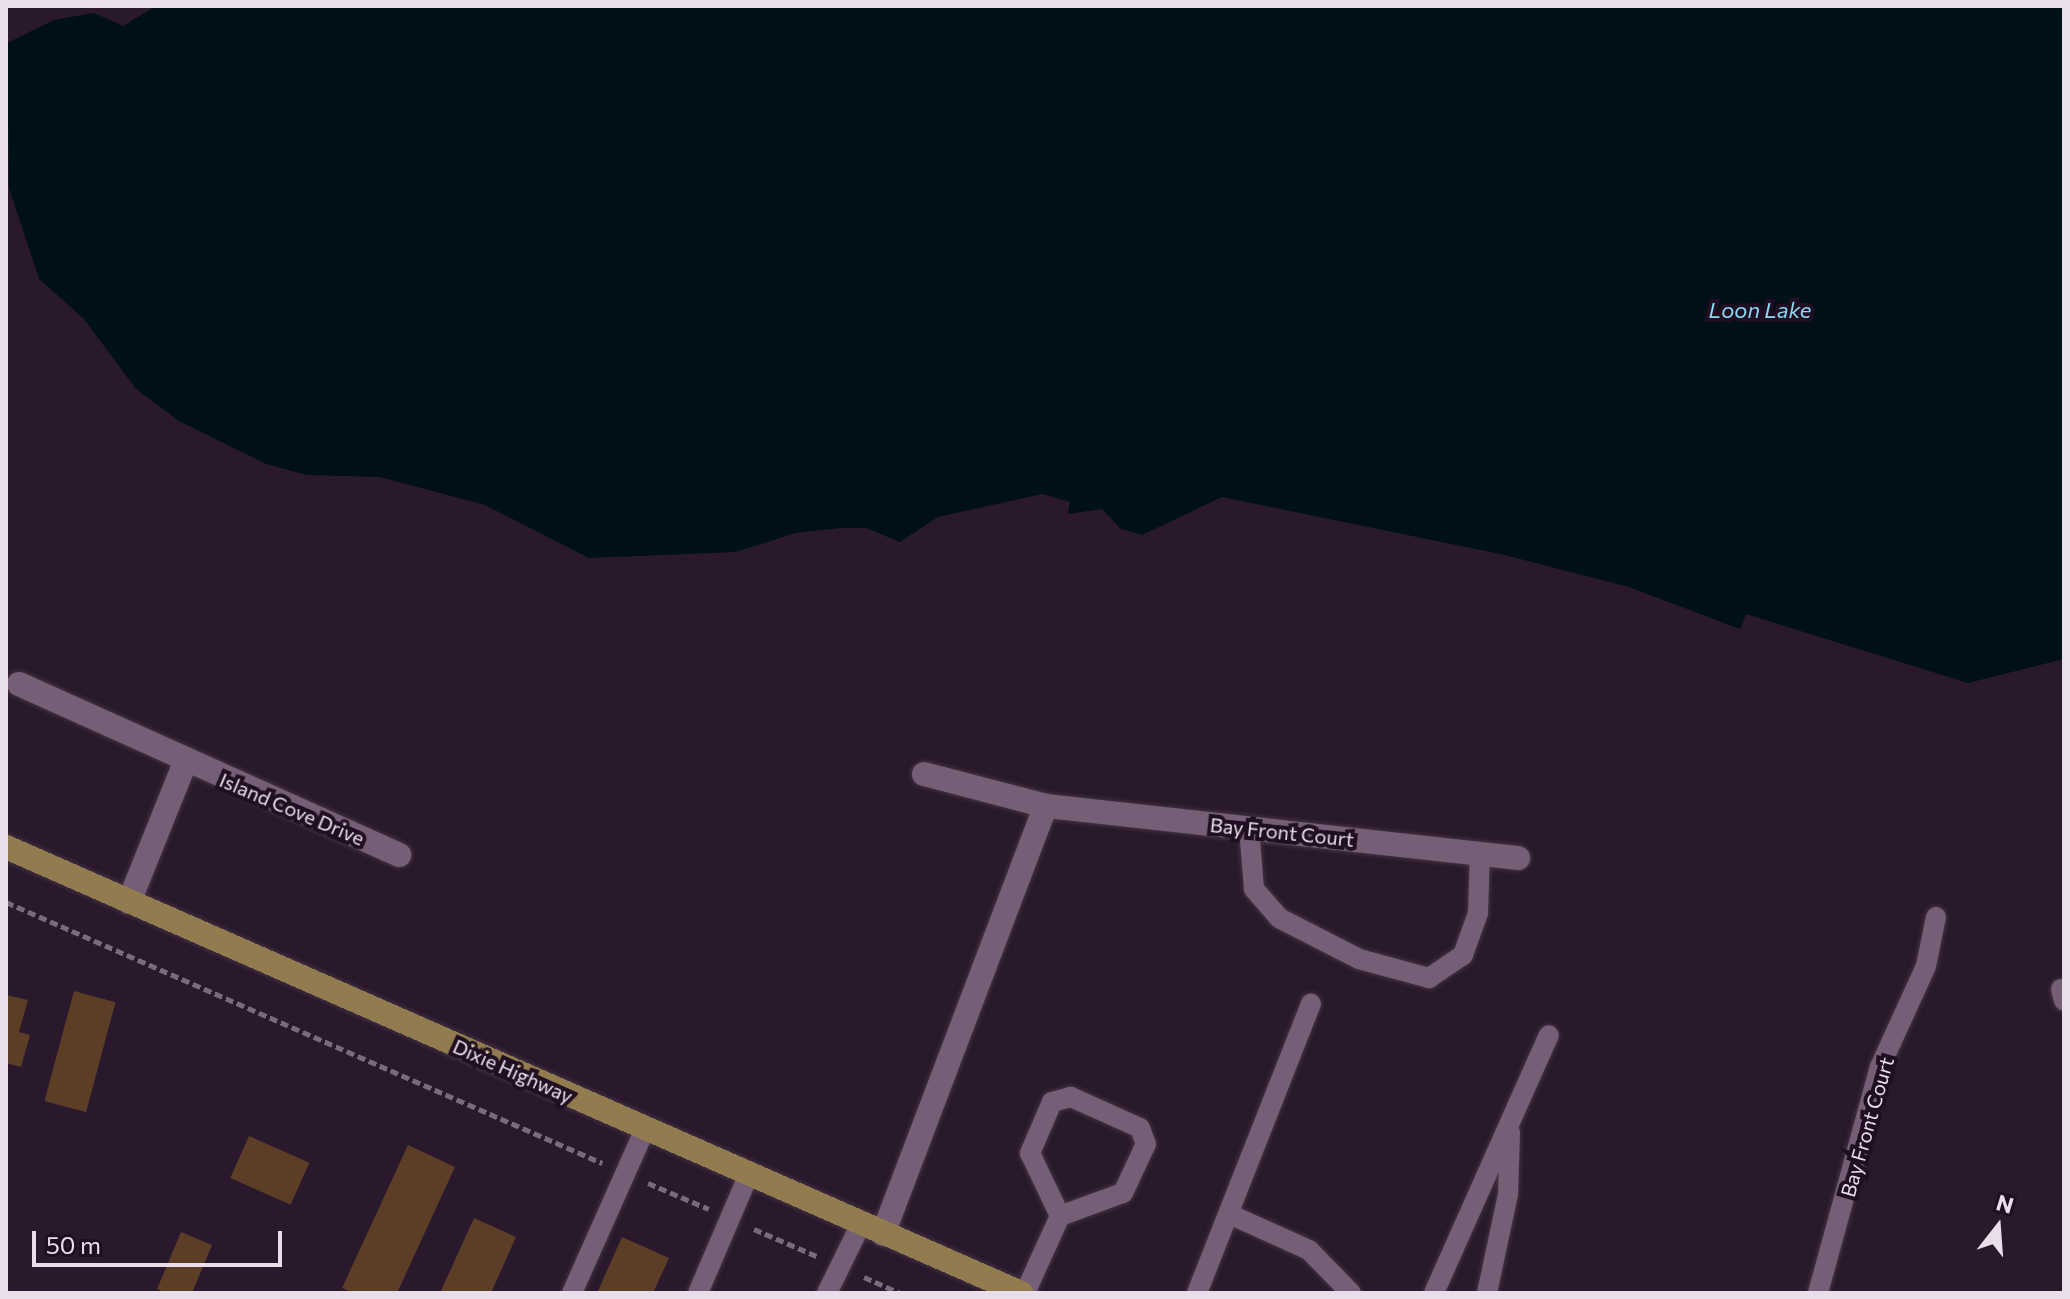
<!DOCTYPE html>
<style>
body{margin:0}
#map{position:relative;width:2070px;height:1299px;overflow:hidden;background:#2a182c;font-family:Commissioner,sans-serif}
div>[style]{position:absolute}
.water>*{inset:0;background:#001018}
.building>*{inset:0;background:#5c3e27;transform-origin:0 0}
.path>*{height:5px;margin-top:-2.5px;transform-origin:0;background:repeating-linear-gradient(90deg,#7a6b7c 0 8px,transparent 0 12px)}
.roads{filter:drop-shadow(0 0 2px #423443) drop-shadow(0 0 2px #423443)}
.lane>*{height:20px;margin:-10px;padding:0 10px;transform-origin:10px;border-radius:10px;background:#755f76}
.street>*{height:24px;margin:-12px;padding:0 12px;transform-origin:12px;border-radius:12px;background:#755f76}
.primary>*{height:24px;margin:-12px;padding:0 12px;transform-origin:12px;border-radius:12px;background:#927c4f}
span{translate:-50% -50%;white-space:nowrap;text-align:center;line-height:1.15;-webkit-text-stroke:8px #200f22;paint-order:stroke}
.street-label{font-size:20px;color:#eadeeb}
.water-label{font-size:22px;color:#8bd8f3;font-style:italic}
.frame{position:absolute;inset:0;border:8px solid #eadeeb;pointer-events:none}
.north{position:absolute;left:1958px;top:1187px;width:80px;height:80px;-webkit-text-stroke:6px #200f22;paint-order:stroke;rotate:17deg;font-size:22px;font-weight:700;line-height:32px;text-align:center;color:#eadeeb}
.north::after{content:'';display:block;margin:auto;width:28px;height:36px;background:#eadeeb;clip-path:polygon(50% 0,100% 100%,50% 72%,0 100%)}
.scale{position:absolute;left:32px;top:1231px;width:250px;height:36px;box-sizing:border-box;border:4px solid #eadeeb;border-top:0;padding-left:10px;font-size:24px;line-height:28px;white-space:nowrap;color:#eadeeb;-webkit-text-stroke:6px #200f22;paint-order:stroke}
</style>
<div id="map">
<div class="water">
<div style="clip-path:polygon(156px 6px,2064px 6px,2064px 659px,1968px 683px,1746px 614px,1740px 629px,1629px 587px,1505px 555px,1222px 497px,1142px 535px,1121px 529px,1102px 509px,1068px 514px,1070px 502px,1042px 494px,938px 517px,900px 542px,866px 528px,840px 528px,795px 533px,736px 552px,589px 558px,485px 505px,380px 477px,307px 475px,266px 464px,179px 421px,136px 389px,84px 319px,39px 279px,9px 188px,7px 43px,54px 20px,94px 13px,123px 26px)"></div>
</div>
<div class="building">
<div style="left:74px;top:991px;width:43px;height:114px;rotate:15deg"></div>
<div style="clip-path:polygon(6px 995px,28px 1000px,19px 1032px,30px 1035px,21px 1067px,6px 1063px)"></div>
<div style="left:249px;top:1136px;width:66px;height:46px;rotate:24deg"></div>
<div style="clip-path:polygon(408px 1145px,455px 1167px,397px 1293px,354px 1293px,342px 1288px)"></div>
<div style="clip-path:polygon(474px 1218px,516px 1237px,491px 1293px,440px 1293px)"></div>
<div style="clip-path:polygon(181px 1232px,212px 1245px,192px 1293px,165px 1293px,157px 1289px)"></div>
<div style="clip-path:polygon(622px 1237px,669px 1258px,653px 1293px,597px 1293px)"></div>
</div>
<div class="path">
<div style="left:6px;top:902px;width:651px;rotate:23.65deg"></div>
<div style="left:648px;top:1183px;width:66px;rotate:23.1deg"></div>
<div style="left:754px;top:1229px;width:71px;rotate:23.3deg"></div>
<div style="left:864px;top:1277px;width:39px;rotate:24deg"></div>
</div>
<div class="roads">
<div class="lane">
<div style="left:1249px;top:828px;width:61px;rotate:85.3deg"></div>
<div style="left:1254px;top:889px;width:38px;rotate:49deg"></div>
<div style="left:1279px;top:918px;width:90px;rotate:27.1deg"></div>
<div style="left:1359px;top:959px;width:73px;rotate:15.2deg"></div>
<div style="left:1429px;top:978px;width:41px;rotate:-34.1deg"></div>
<div style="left:1463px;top:955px;width:45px;rotate:-70.3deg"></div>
<div style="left:1478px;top:913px;width:59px;rotate:-88.1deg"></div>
<div style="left:2061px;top:989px;width:12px;rotate:76deg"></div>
<div style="left:1229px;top:1214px;width:88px;rotate:24.2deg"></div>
<div style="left:1309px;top:1250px;width:60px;rotate:45.7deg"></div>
<div style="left:572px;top:1293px;width:180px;rotate:-66deg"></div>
<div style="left:698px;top:1293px;width:129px;rotate:-66.8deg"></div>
<div style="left:827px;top:1293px;width:77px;rotate:-63.8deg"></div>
<div style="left:1025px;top:1293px;width:85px;rotate:-65.6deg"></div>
<div style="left:1060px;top:1216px;width:67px;rotate:-20.1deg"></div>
<div style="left:1123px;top:1193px;width:54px;rotate:-64.9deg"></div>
<div style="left:1146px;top:1144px;width:17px;rotate:-111deg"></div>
<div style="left:1140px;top:1128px;width:76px;rotate:-155.8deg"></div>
<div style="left:1071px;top:1097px;width:20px;rotate:165deg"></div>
<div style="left:1052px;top:1102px;width:56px;rotate:113.3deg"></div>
<div style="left:1030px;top:1153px;width:70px;rotate:64.5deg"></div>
<div style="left:1197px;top:1293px;width:311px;rotate:-68.5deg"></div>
<div style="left:1434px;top:1293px;width:282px;rotate:-66deg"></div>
<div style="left:1487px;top:1293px;width:101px;rotate:-78deg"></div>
<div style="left:1508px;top:1194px;width:61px;rotate:-88.1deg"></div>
<div style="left:1818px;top:1293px;width:234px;rotate:-74.7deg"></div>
<div style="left:1880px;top:1067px;width:111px;rotate:-65.5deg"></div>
<div style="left:1926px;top:966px;width:50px;rotate:-78.5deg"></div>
</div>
<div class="street">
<div style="left:19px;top:684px;width:417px;rotate:24.2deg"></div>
<div style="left:924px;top:774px;width:126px;rotate:14.7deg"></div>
<div style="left:129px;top:902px;width:150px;rotate:-68.1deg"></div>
<div style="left:883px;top:1234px;width:458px;rotate:-69.2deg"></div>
<div style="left:1046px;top:806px;width:475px;rotate:6.3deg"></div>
</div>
<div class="primary">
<div style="left:6px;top:847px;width:1109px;rotate:23.72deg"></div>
</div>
</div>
<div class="street-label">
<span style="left:292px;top:809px;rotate:23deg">Island Cove Drive</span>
<span style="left:1282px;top:832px;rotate:6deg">Bay Front Court</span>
<span style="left:513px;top:1071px;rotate:24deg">Dixie Highway</span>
<span style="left:1867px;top:1127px;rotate:-74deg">Bay Front Court</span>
</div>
<div class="water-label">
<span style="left:1760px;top:310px">Loon Lake</span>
</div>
<div class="frame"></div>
<div class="north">N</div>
<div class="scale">50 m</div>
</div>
